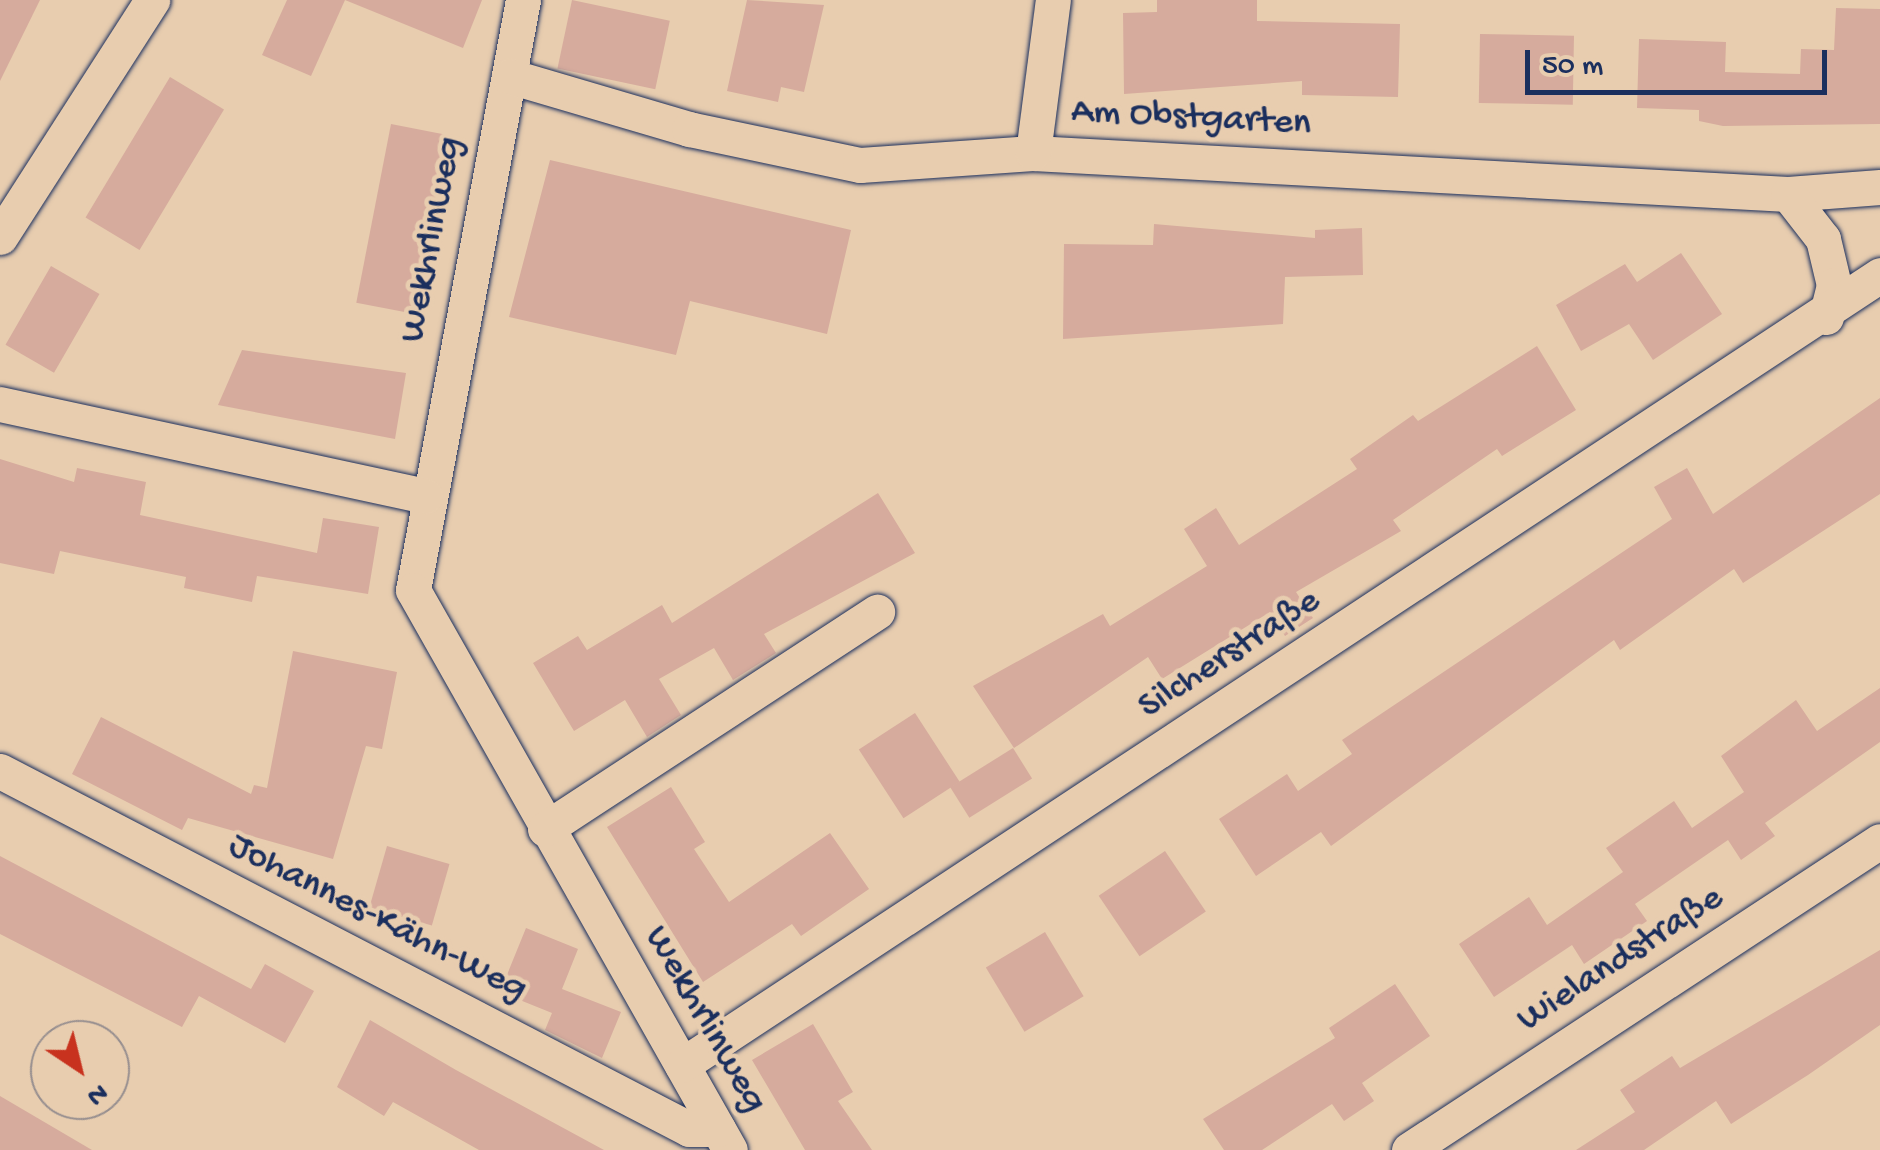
<!DOCTYPE html>
<meta charset="utf-8">
<style>
body{margin:0}
#map{position:relative;width:1880px;height:1150px;overflow:hidden;background:#e8cdaf;font-family:"Gochi Hand",sans-serif}
div>[style]{position:absolute}
.building>*{inset:0;background:#d6ab9d;transform-origin:0 0}
.roads{filter:drop-shadow(0 0 2px #1b2f5e) drop-shadow(0 0 2px #1b2f5e)}
.minor>*{height:35px;margin:-17.5px;padding:0 17.5px;transform-origin:17.5px;border-radius:17.5px;background:#e8cdaf}
span{translate:-50% -50%;white-space:nowrap;text-align:center;line-height:1.15;-webkit-text-stroke:9px #e8cdaf;paint-order:stroke}
.street-label{font-size:38px;color:#1b2f5e}
.north{position:absolute;left:30px;top:1020px;width:100px;height:100px;box-sizing:border-box;background:#e8cdaf;border:2px solid #968e8f;border-radius:50%;rotate:145deg;font-size:28px;font-weight:700;line-height:40px;text-align:center;color:#1b2f5e}
.north::after{content:'';display:block;margin:auto;width:35px;height:45px;background:#c8321e;clip-path:polygon(50% 0,100% 100%,50% 72%,0 100%)}
.scale{position:absolute;left:1525px;top:50px;width:302px;height:45px;box-sizing:border-box;border:5px solid #1b2f5e;border-top:0;padding-left:12px;font-size:30px;line-height:35px;white-space:nowrap;color:#1b2f5e;-webkit-text-stroke:8px #e8cdaf;paint-order:stroke}
</style>
<div id="map">
<div class="building">
<div style="clip-path:polygon(0 0,40px 0,0 81px)"></div>
<div style="clip-path:polygon(287px 0,345px 0,311px 76px,262px 55px)"></div>
<div style="clip-path:polygon(345px 0,482px 0,463px 48px)"></div>
<div style="left:572px;top:0;width:100px;height:70px;rotate:12deg"></div>
<div style="clip-path:polygon(747px 0,824px 5px,804px 92px,781px 87px,778px 102px,727px 91px)"></div>
<div style="clip-path:polygon(1157px 0,1257px 0,1257px 21px,1400px 24px,1398px 97px,1302px 95px,1302px 81px,1124px 94px,1123px 13px,1157px 12px)"></div>
<div style="clip-path:polygon(1836px 8px,1880px 9px,1880px 124px,1723px 126px,1699px 121px,1699px 110px,1637px 108px,1639px 39px,1726px 42px,1725px 72px,1800px 74px,1801px 49px,1834px 50px)"></div>
<div style="left:1480px;top:34px;width:94px;height:69px;rotate:1deg"></div>
<div style="left:170px;top:77px;width:63px;height:164px;rotate:31deg"></div>
<div style="left:391px;top:124px;width:60px;height:182px;rotate:11deg"></div>
<div style="clip-path:polygon(550px 160px,851px 230px,827px 334px,690px 301px,676px 355px,509px 317px)"></div>
<div style="clip-path:polygon(1154px 224px,1315px 238px,1315px 230px,1362px 228px,1363px 275px,1285px 277px,1283px 324px,1063px 339px,1064px 244px,1153px 245px)"></div>
<div style="clip-path:polygon(1681px 253px,1722px 314px,1653px 360px,1629px 324px,1581px 351px,1556px 305px,1625px 264px,1637px 282px)"></div>
<div style="left:51px;top:266px;width:56px;height:91px;rotate:30deg"></div>
<div style="clip-path:polygon(1537px 346px,1576px 410px,1502px 456px,1497px 449px,1393px 520px,1401px 531px,1296px 592px,1313px 618px,1285px 636px,1270px 612px,1162px 679px,1148px 657px,1014px 748px,973px 686px,1103px 614px,1110px 626px,1207px 566px,1184px 529px,1216px 508px,1239px 545px,1357px 469px,1350px 459px,1413px 415px,1418px 421px)"></div>
<div style="clip-path:polygon(242px 350px,406px 373px,395px 439px,218px 405px)"></div>
<div style="clip-path:polygon(1880px 398px,1880px 494px,1743px 583px,1734px 569px,1620px 650px,1614px 640px,1331px 846px,1321px 832px,1256px 876px,1219px 819px,1287px 774px,1298px 791px,1352px 754px,1342px 740px,1672px 519px,1654px 487px,1687px 468px,1713px 514px)"></div>
<div style="clip-path:polygon(0 459px,74px 482px,77px 468px,146px 482px,140px 515px,317px 553px,323px 518px,379px 527px,368px 594px,257px 576px,252px 602px,184px 588px,186px 577px,60px 551px,54px 574px,0 563px)"></div>
<div style="clip-path:polygon(878px 493px,915px 553px,764px 634px,776px 653px,733px 680px,714px 648px,659px 679px,681px 715px,647px 737px,625px 700px,574px 731px,533px 663px,578px 636px,587px 650px,662px 605px,672px 623px)"></div>
<div style="clip-path:polygon(293px 651px,397px 672px,382px 749px,366px 746px,333px 859px,188px 818px,182px 830px,72px 774px,101px 717px,251px 794px,254px 785px,267px 788px)"></div>
<div style="clip-path:polygon(1880px 688px,1880px 742px,1765px 823px,1775px 836px,1741px 860px,1728px 840px,1635px 904px,1647px 921px,1584px 964px,1572px 945px,1494px 997px,1459px 944px,1529px 897px,1547px 925px,1623px 872px,1606px 848px,1674px 801px,1692px 828px,1744px 792px,1721px 756px,1796px 700px,1817px 731px)"></div>
<div style="left:915px;top:713px;width:82px;height:67px;rotate:57deg"></div>
<div style="left:1013px;top:748px;width:36px;height:74px;rotate:58deg"></div>
<div style="clip-path:polygon(671px 787px,705px 842px,694px 849px,729px 902px,830px 833px,869px 889px,801px 936px,792px 924px,703px 982px,607px 827px)"></div>
<div style="left:387px;top:846px;width:65px;height:64px;rotate:16deg"></div>
<div style="left:1165px;top:851px;width:73px;height:80px;rotate:56deg"></div>
<div style="clip-path:polygon(0 856px,251px 989px,265px 964px,314px 991px,285px 1043px,199px 996px,182px 1027px,0 934px)"></div>
<div style="clip-path:polygon(526px 928px,578px 949px,562px 989px,621px 1012px,602px 1058px,545px 1030px,552px 1013px,500px 992px)"></div>
<div style="left:1045px;top:932px;width:75px;height:69px;rotate:59deg"></div>
<div style="clip-path:polygon(1880px 950px,1880px 1025px,1808px 1075px,1731px 1124px,1716px 1101px,1644px 1150px,1576px 1150px,1635px 1112px,1620px 1090px,1672px 1056px,1680px 1068px)"></div>
<div style="clip-path:polygon(1395px 984px,1430px 1036px,1362px 1083px,1374px 1101px,1344px 1121px,1332px 1104px,1262px 1150px,1224px 1150px,1203px 1119px,1335px 1038px,1329px 1028px)"></div>
<div style="clip-path:polygon(370px 1020px,456px 1070px,604px 1150px,479px 1150px,393px 1102px,384px 1116px,337px 1087px)"></div>
<div style="clip-path:polygon(813px 1024px,853px 1092px,838px 1101px,872px 1150px,805px 1150px,752px 1060px)"></div>
<div style="clip-path:polygon(0 1096px,92px 1150px,0 1150px)"></div>
</div>
<div class="roads">
<div class="minor">
<div style="left:523px;top:0;width:600px;rotate:100.56deg"></div>
<div style="left:413px;top:590px;width:643px;rotate:60.49deg"></div>
<div style="left:509px;top:76px;width:188px;rotate:16.4deg"></div>
<div style="left:689px;top:129px;width:175px;rotate:11.9deg"></div>
<div style="left:860px;top:165px;width:173px;rotate:-4deg"></div>
<div style="left:1033px;top:153px;width:756px;rotate:3.11deg"></div>
<div style="left:1788px;top:194px;width:92px;rotate:-4.4deg"></div>
<div style="left:1033px;top:153px;width:154px;rotate:-82.6deg"></div>
<div style="left:1788px;top:194px;width:57px;rotate:52.1deg"></div>
<div style="left:1823px;top:239px;width:47px;rotate:76.6deg"></div>
<div style="left:1834px;top:285px;width:33px;rotate:104deg"></div>
<div style="left:0;top:237px;width:282px;rotate:-57.3deg"></div>
<div style="left:0;top:404px;width:435px;rotate:12.2deg"></div>
<div style="left:0;top:771px;width:776px;rotate:27.46deg"></div>
<div style="left:689px;top:1129px;width:29px"></div>
<div style="left:545px;top:829px;width:397px;rotate:-33.2deg"></div>
<div style="left:682px;top:1065px;width:1435px;rotate:-33.4deg"></div>
<div style="left:1409px;top:1150px;width:563px;rotate:-33.27deg"></div>
</div>
</div>
<div class="street-label">
<span style="left:1191px;top:119px;rotate:3deg">Am Obstgarten</span>
<span style="left:433px;top:240px;rotate:-79deg">Wekhrlinweg</span>
<span style="left:1230px;top:655px;rotate:-33deg">Silcherstraße</span>
<span style="left:377px;top:919px;rotate:27deg">Johannes-Kähn-Weg</span>
<span style="left:1621px;top:960px;rotate:-33deg">Wielandstraße</span>
<span style="left:704px;top:1020px;rotate:60deg">Wekhrlinweg</span>
</div>
<div class="north">N</div>
<div class="scale">50 m</div>
</div>
